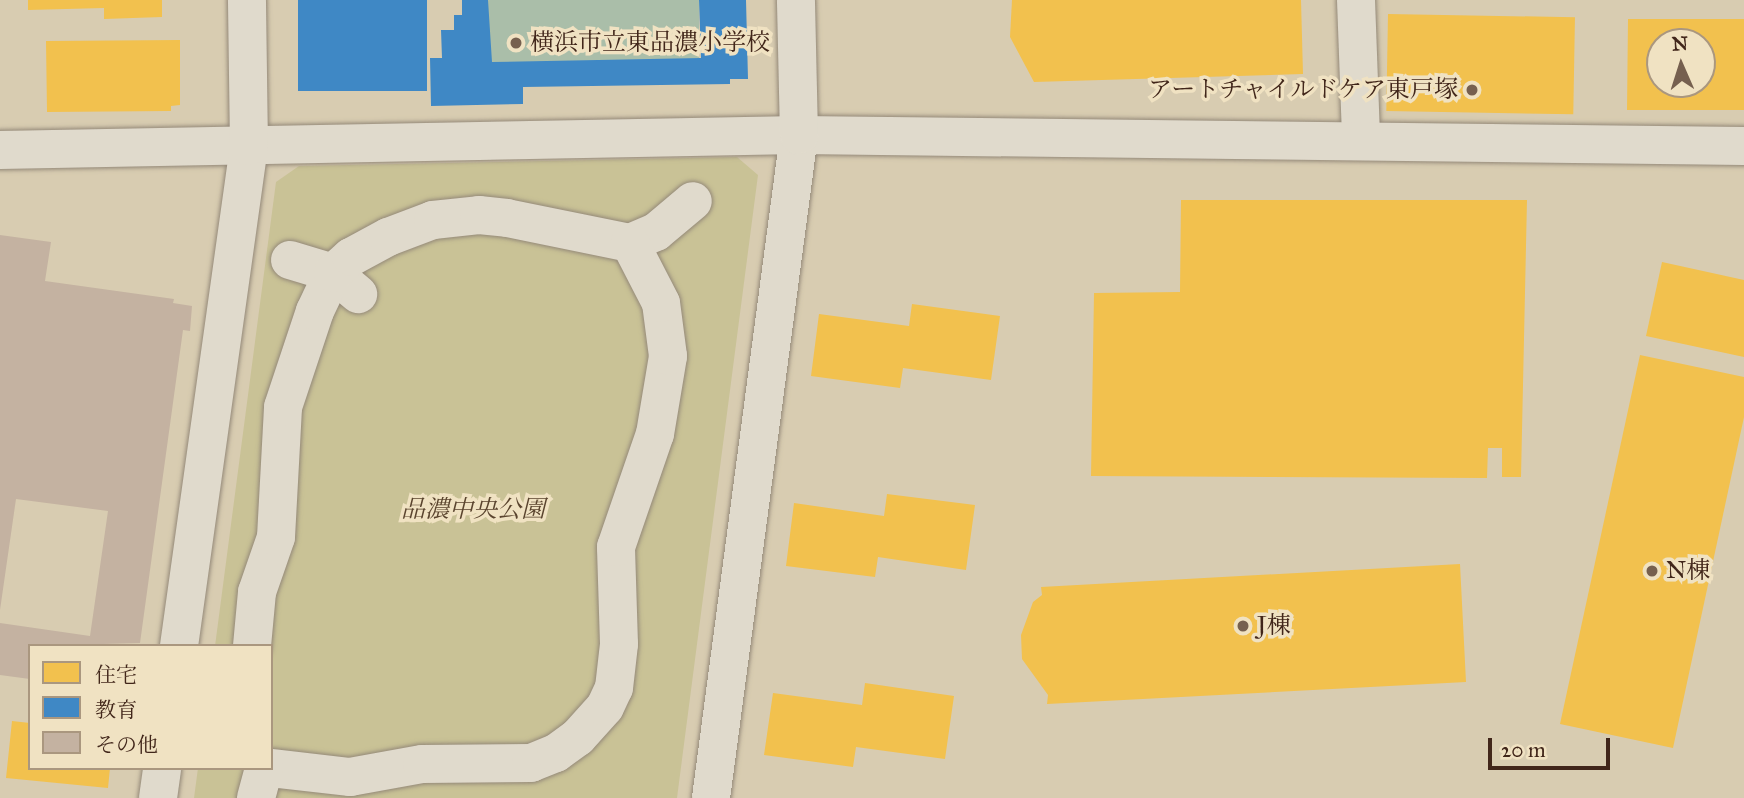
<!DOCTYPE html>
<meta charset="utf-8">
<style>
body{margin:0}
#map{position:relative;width:1744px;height:798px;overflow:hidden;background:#d8ccb1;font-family:"IM FELL Great Primer","Noto Serif JP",serif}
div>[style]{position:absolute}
.green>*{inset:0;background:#c9c296}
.water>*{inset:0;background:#aabea9;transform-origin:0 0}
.homes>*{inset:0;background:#f2c14e;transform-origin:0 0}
.schools>*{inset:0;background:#3f88c5;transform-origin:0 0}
.building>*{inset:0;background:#c4b2a1}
.roads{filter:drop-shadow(0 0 2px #948979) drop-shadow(0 0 2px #948979)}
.street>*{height:38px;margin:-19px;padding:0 19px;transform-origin:19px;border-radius:19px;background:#e0dacc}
.secondary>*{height:38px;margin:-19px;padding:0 19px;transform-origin:19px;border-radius:19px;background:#e0dacc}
.dots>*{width:19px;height:19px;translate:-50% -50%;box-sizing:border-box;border:4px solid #f0e2c2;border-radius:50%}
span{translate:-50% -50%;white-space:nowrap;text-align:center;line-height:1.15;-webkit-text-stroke:7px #f0e2c2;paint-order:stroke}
.poi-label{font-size:24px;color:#41261a}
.left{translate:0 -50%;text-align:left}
.right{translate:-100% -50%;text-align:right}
.park-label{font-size:24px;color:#5a442e;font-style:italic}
.legend{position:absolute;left:28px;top:644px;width:245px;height:126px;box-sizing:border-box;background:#f0e2c2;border:2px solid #aa977f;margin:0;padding:9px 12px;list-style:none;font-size:21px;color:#41261a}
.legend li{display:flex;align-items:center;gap:14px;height:35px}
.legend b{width:35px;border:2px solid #aa977f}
.north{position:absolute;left:1646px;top:28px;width:70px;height:70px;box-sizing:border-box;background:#f0e2c2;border:2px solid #aa977f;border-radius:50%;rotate:357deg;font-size:19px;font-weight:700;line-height:28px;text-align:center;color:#41261a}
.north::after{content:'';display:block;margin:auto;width:24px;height:32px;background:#76604f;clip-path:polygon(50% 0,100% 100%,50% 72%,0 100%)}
.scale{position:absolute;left:1488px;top:738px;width:122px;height:32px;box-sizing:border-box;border:4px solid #41261a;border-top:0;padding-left:9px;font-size:21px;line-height:24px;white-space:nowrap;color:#41261a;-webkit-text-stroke:5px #f0e2c2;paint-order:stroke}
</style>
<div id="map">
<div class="green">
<div style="clip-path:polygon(737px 157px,758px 175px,677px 798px,194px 798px,198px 768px,271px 768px,271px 646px,215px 646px,276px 182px,299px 166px)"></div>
</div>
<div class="water">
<div style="left:488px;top:0;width:211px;height:62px"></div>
</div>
<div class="homes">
<div style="clip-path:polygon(28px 0,162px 0,162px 17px,104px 19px,104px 8px,28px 10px)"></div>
<div style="clip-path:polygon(1012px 0,1301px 0,1303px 74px,1034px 82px,1010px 37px)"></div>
<div style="left:1388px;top:14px;width:187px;height:97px;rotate:1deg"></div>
<div style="clip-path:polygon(evenodd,1628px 19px,1744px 19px,1744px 110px,1627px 110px,1628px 19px,1660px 42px,1702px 42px,1702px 84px,1660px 84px,1660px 42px)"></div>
<div style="clip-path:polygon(180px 40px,180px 105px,171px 106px,171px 111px,47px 112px,46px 41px)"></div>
<div style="clip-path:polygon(1181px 200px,1527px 200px,1521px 477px,1502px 477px,1502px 448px,1488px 448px,1487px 478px,1091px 476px,1094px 293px,1180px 292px)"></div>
<div style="clip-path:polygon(1662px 262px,1744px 280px,1744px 357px,1646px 336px)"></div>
<div style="clip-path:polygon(912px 304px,1000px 316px,991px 380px,903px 368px,900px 388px,811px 376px,819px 314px,909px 326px)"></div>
<div style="clip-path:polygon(1640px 355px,1744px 377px,1744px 417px,1673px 748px,1560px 724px)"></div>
<div style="clip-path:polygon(887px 494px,975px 505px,966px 570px,878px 557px,875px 577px,786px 566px,794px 503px,884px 516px)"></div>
<div style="clip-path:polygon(1460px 564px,1466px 682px,1047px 704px,1048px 695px,1022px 659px,1021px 635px,1033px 602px,1042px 595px,1041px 587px)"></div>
<div style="clip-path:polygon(865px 683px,954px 696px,945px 759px,856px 747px,853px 767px,764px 755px,773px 693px,862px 705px)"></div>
<div style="clip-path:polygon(12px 721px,30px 723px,30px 768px,110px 768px,108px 788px,6px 778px)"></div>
</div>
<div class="schools">
<div style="left:298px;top:0;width:129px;height:91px"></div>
<div style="clip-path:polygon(462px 0,488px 0,492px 62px,701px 58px,699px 0,746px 0,748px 79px,730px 79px,730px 84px,523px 87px,523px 104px,431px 106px,430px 58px,442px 58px,441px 30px,454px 30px,454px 15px,462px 15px)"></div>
</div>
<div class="building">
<div style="clip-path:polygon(0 235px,51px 242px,45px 281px,174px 299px,173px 303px,192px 306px,190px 331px,183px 330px,140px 643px,30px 646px,30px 679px,0 675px,0 623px,90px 636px,108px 511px,16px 499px,0 610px)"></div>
</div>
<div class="roads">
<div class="street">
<div style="left:1356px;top:0;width:139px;rotate:87.9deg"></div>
<div style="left:0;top:150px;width:799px;rotate:-1.08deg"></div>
<div style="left:799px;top:135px;width:945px;rotate:0.67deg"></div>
<div style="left:290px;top:260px;width:45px;rotate:16.8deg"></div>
<div style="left:333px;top:273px;width:33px;rotate:40deg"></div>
<div style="left:252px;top:646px;width:54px;rotate:-84.7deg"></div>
<div style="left:257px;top:592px;width:58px;rotate:-70.9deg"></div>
<div style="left:276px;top:537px;width:130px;rotate:-86.9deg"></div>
<div style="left:283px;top:407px;width:101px;rotate:-71.6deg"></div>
<div style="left:315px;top:311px;width:42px;rotate:-64.7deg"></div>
<div style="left:333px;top:273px;width:24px;rotate:-42deg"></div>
<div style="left:351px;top:257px;width:42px;rotate:-28.4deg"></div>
<div style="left:388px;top:237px;width:48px;rotate:-20.7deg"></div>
<div style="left:433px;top:220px;width:46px;rotate:-6.2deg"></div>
<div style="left:479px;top:215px;width:28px;rotate:6deg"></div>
<div style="left:507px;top:218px;width:126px;rotate:11.5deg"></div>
<div style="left:630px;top:243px;width:28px;rotate:-23deg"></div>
<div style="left:656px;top:232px;width:48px;rotate:-40deg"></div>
<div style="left:271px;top:768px;width:80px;rotate:6.5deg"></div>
<div style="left:350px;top:777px;width:73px;rotate:-10.2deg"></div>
<div style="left:422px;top:764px;width:109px;rotate:-0.5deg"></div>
<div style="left:531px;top:763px;width:27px;rotate:-22deg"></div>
<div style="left:556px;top:753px;width:27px;rotate:-36deg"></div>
<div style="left:578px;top:737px;width:40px;rotate:-48deg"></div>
<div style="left:605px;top:707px;width:21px;rotate:-65deg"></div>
<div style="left:614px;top:688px;width:44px;rotate:-83.5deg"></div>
<div style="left:619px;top:644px;width:97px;rotate:-91.8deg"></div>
<div style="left:616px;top:547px;width:120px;rotate:-71deg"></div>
<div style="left:655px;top:434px;width:79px;rotate:-80.5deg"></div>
<div style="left:668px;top:356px;width:53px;rotate:-97.5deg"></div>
<div style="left:661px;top:303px;width:68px;rotate:-117.3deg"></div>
<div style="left:256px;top:798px;width:31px;rotate:-75deg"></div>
<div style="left:711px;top:798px;width:669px;rotate:-82.44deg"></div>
<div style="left:799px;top:135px;width:135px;rotate:-91.3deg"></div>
</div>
<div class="secondary">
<div style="left:179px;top:646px;width:505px;rotate:-82.03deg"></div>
<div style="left:249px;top:146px;width:146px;rotate:-90.8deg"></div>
<div style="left:158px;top:798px;width:30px;rotate:-82deg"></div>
</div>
</div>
<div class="dots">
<div style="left:516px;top:43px;background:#76604f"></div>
<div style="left:1472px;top:90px;background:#76604f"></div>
<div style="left:1652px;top:571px;background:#76604f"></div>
<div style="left:1243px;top:626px;background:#76604f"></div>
</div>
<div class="poi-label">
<span class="left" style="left:530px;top:43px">横浜市立東品濃小学校</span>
<span class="right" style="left:1458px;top:90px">アートチャイルドケア東戸塚</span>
<span class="left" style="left:1666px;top:571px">N棟</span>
<span class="left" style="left:1257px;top:626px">J棟</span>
</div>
<div class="park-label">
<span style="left:473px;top:510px">品濃中央公園</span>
</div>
<ul class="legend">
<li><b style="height:19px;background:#f2c14e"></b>住宅</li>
<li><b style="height:19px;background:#3f88c5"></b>教育</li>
<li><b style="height:19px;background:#c4b2a1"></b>その他</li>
</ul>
<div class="north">N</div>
<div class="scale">20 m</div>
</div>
